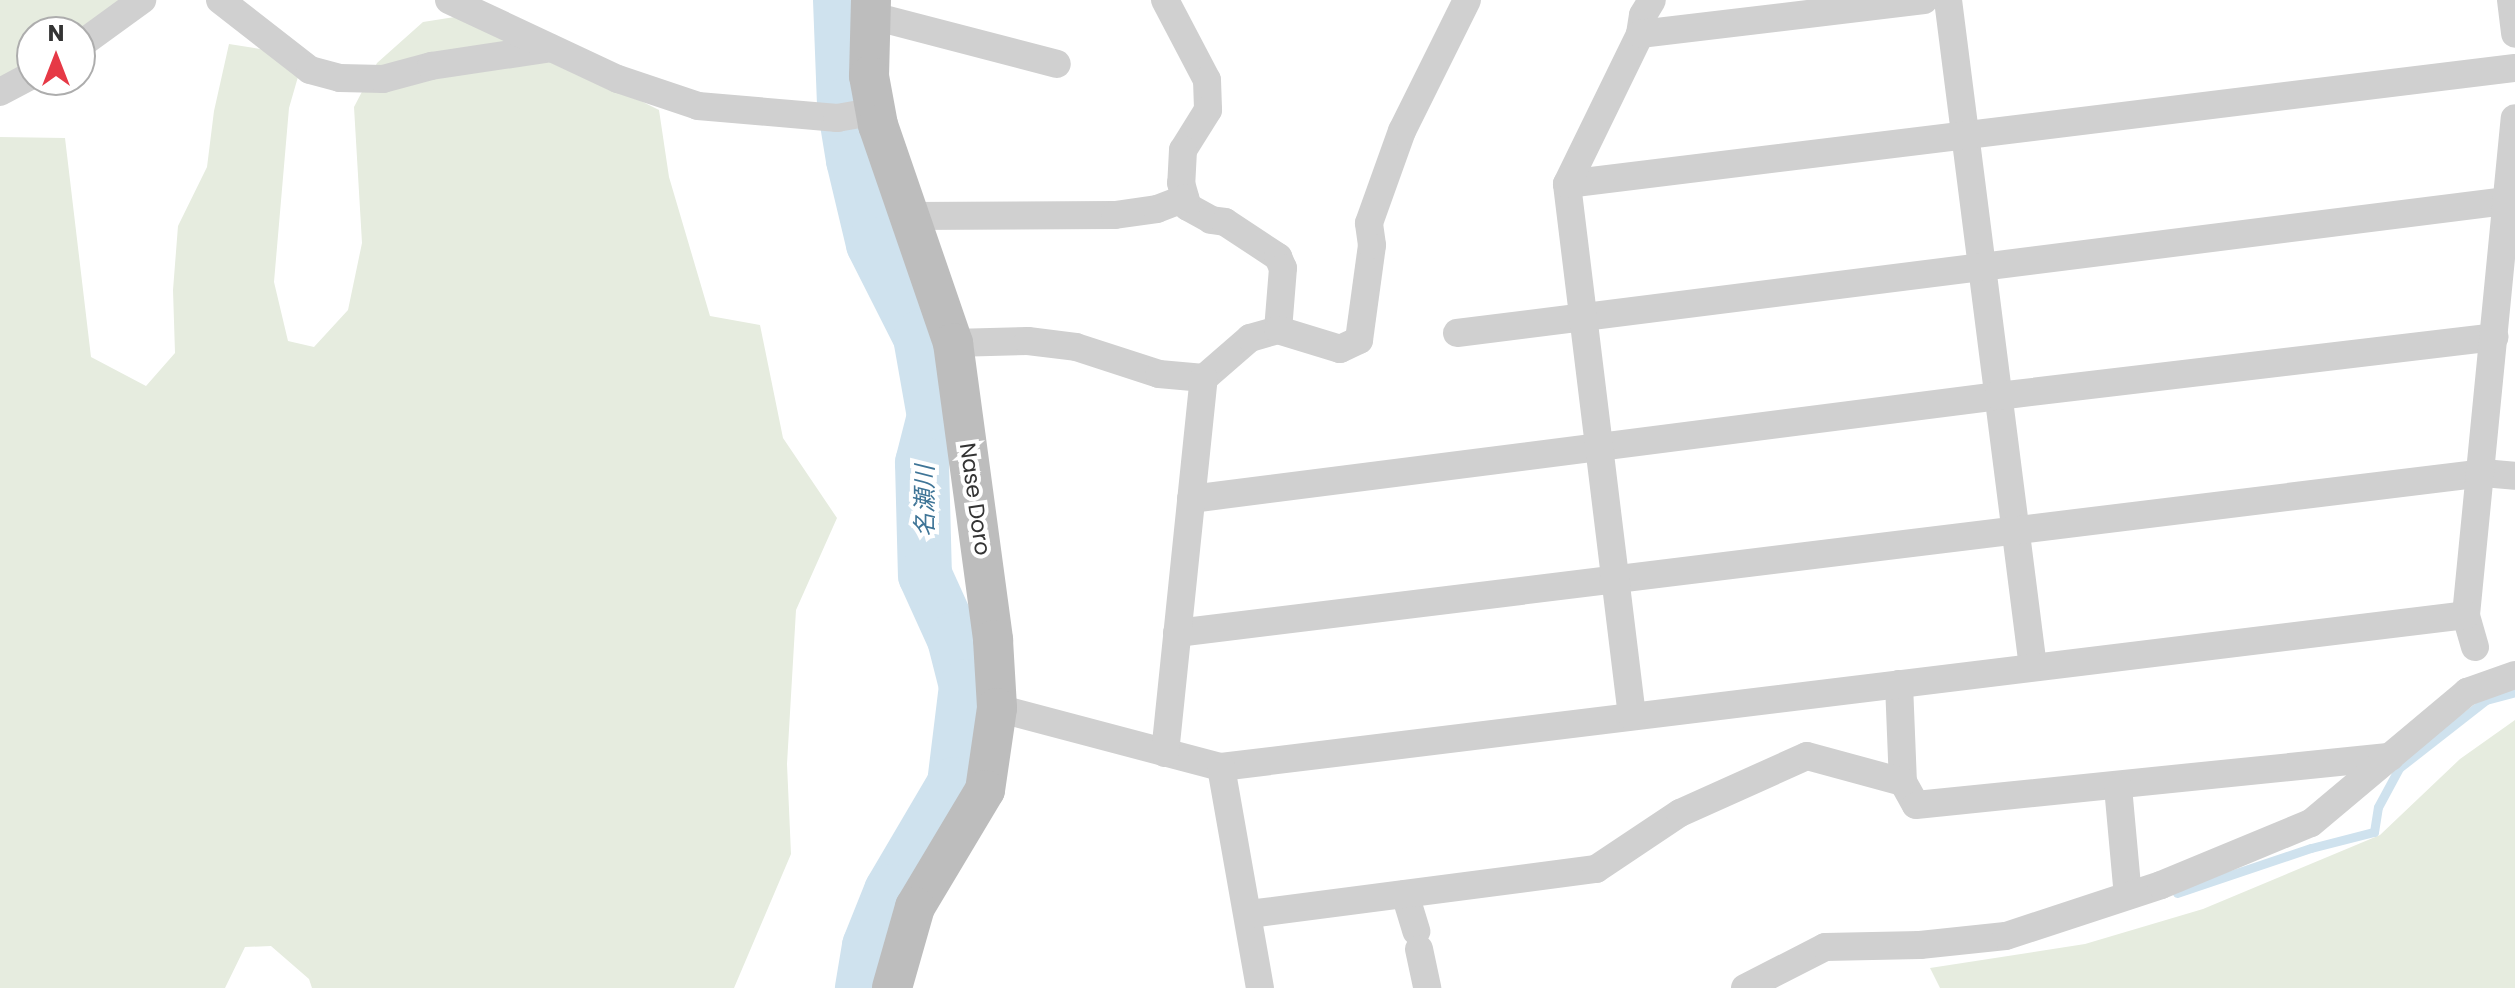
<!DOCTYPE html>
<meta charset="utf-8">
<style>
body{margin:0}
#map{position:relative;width:2515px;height:988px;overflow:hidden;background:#fff;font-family:Poppins,"Noto Sans JP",sans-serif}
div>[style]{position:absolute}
.green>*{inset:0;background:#e6ecdf}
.stream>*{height:9px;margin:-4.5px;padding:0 4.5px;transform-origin:4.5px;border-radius:4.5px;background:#cfe2ee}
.river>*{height:54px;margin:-27px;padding:0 27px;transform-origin:27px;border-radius:27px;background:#cfe2ee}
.street>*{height:28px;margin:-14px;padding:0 14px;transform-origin:14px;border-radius:14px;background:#d0d0d0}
.secondary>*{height:40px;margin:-20px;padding:0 20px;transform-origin:20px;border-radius:20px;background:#bdbdbd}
span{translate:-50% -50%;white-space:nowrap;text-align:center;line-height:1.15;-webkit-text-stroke:8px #fff;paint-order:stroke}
.street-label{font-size:22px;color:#333}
.water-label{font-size:24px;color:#3f7597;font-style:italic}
.north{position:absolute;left:16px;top:16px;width:80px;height:80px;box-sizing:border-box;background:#fff;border:2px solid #adadad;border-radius:50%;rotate:0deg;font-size:22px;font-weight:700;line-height:32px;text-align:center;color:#333}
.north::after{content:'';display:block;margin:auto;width:28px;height:36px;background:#e63946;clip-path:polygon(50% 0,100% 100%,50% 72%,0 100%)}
</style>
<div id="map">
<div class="green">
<div style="clip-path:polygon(0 0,127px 0,80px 32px,32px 32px,32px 68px,0 87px)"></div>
<div style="clip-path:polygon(461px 16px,511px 36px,659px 110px,669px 177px,710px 316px,760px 325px,783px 438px,837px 518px,796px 610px,787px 764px,791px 854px,734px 988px,312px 988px,309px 979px,271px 946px,245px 947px,225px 988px,0 988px,0 137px,65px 138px,91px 357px,146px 386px,175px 353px,173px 290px,178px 226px,207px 167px,214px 111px,229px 44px,304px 56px,289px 108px,274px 282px,288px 341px,314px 347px,348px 310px,362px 243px,354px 107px,377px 63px,423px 22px)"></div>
<div style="clip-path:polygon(2515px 720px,2515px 988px,1940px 988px,1930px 968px,2085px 944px,2203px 909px,2380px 835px,2460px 759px)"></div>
</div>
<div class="stream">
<div style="left:2177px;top:893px;width:141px;rotate:-18.6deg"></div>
<div style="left:2311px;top:848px;width:65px;rotate:-14.3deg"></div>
<div style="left:2374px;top:832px;width:25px;rotate:-81deg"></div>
<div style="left:2378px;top:807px;width:44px;rotate:-61.7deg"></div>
<div style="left:2399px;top:768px;width:110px;rotate:-38deg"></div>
<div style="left:2486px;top:700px;width:30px;rotate:-15deg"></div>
</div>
<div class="river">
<div style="left:840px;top:0;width:105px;rotate:87.8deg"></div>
<div style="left:844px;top:105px;width:56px;rotate:80.7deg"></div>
<div style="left:853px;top:160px;width:86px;rotate:76.6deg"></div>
<div style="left:873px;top:244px;width:104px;rotate:63.2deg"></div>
<div style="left:920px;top:337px;width:80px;rotate:80deg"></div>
<div style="left:934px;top:416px;width:49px;rotate:104.3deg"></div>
<div style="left:922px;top:463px;width:112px;rotate:88.5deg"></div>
<div style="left:925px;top:575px;width:70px;rotate:65.6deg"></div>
<div style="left:954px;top:639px;width:49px;rotate:75.7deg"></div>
<div style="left:966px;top:686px;width:99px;rotate:97deg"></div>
<div style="left:954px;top:784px;width:124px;rotate:120.5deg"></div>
<div style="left:891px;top:891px;width:59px;rotate:111.8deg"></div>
<div style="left:869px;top:946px;width:43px;rotate:99.5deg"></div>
</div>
<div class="street">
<div style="left:220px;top:0;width:114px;rotate:37.9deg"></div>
<div style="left:310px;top:70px;width:31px;rotate:15deg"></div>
<div style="left:340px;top:78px;width:43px;rotate:1.3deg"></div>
<div style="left:383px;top:79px;width:50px;rotate:-15.2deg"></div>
<div style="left:431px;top:66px;width:121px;rotate:-8.5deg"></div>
<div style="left:449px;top:0;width:187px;rotate:25.1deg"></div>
<div style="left:618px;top:79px;width:84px;rotate:18.6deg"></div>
<div style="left:698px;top:106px;width:140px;rotate:4.9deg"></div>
<div style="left:837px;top:118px;width:39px;rotate:-10deg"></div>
<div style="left:1165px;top:0;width:90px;rotate:62.3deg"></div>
<div style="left:1207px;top:80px;width:30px;rotate:88deg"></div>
<div style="left:1208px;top:110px;width:47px;rotate:122deg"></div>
<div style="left:1183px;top:150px;width:33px;rotate:93deg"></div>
<div style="left:1181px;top:183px;width:25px;rotate:74deg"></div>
<div style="left:1188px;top:207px;width:26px;rotate:29deg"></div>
<div style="left:1211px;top:220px;width:14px;rotate:8deg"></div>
<div style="left:1225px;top:222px;width:64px;rotate:33.4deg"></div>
<div style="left:1278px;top:257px;width:12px;rotate:66deg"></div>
<div style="left:1283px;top:268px;width:62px;rotate:94.6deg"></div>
<div style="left:1948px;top:0;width:672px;rotate:82.74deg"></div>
<div style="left:2511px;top:0;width:34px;rotate:83deg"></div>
<div style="left:869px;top:15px;width:194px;rotate:14.6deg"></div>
<div style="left:1640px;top:34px;width:19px;rotate:-81deg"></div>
<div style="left:1643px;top:15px;width:17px;rotate:-59deg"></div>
<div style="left:80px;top:45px;width:77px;rotate:-36deg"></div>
<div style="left:0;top:92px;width:36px;rotate:-28deg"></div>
<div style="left:1567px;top:184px;width:955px;rotate:-6.98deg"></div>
<div style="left:909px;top:216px;width:206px;rotate:-0.3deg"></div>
<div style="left:1115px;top:215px;width:42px;rotate:-8.1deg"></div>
<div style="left:1157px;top:209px;width:30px;rotate:-21deg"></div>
<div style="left:1457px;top:333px;width:1058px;rotate:-7.17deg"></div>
<div style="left:953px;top:343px;width:75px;rotate:-1.5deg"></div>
<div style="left:1028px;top:341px;width:48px;rotate:7.1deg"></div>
<div style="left:1076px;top:347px;width:87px;rotate:18deg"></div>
<div style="left:1159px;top:374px;width:45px;rotate:5.1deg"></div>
<div style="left:1204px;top:378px;width:61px;rotate:-41deg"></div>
<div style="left:1250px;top:338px;width:29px;rotate:-16deg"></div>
<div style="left:1278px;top:330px;width:65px;rotate:17deg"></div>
<div style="left:1340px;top:349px;width:21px;rotate:-25deg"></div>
<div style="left:1359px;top:340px;width:96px;rotate:-82.2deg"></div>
<div style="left:1372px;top:245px;width:22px;rotate:-98deg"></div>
<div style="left:1369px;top:223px;width:98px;rotate:-70.3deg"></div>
<div style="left:1402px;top:131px;width:146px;rotate:-63.6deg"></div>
<div style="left:1191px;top:499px;width:814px;rotate:-7.27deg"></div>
<div style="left:1998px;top:396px;width:500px;rotate:-6.77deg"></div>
<div style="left:1177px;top:633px;width:1316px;rotate:-6.98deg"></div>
<div style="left:2483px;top:473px;width:32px;rotate:5deg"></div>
<div style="left:2475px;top:647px;width:33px;rotate:-106deg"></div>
<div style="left:2466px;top:615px;width:499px;rotate:-84.4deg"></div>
<div style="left:1899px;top:684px;width:98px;rotate:87.7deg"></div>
<div style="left:1903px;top:782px;width:26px;rotate:61deg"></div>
<div style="left:1916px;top:805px;width:477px;rotate:-5.8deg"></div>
<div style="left:997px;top:708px;width:232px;rotate:14.8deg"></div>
<div style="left:1221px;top:767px;width:1254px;rotate:-6.96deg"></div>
<div style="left:1632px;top:716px;width:536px;rotate:-96.97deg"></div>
<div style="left:1567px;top:184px;width:167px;rotate:-64deg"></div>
<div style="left:1640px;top:34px;width:286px;rotate:-6.8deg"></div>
<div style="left:1165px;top:753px;width:377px;rotate:-84.1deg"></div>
<div style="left:1221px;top:767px;width:224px;rotate:80deg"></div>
<div style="left:2118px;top:787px;width:109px;rotate:84.8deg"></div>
<div style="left:1405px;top:894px;width:39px;rotate:73deg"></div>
<div style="left:1249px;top:914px;width:350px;rotate:-7.4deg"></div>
<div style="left:1596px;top:869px;width:101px;rotate:-33.7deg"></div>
<div style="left:1680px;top:813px;width:139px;rotate:-24.2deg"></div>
<div style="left:1807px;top:756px;width:99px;rotate:15.2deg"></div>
<div style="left:1419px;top:949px;width:40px;rotate:78deg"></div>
<div style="left:1745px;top:988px;width:90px;rotate:-27.1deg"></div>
<div style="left:1825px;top:947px;width:95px;rotate:-1.2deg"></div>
<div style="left:1920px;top:945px;width:86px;rotate:-6deg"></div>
<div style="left:2006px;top:936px;width:163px;rotate:-18.2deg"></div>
<div style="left:2161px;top:885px;width:162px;rotate:-22.5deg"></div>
<div style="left:2311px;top:823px;width:204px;rotate:-40deg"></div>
<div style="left:2467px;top:692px;width:51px;rotate:-19.5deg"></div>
</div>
<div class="secondary">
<div style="left:871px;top:0;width:76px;rotate:91.5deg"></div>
<div style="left:869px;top:76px;width:50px;rotate:79.6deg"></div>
<div style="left:878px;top:125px;width:231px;rotate:71deg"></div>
<div style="left:953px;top:343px;width:300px;rotate:82.3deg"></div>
<div style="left:993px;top:640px;width:68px;rotate:86.6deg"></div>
<div style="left:997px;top:708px;width:83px;rotate:98.3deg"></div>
<div style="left:985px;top:790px;width:136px;rotate:120.9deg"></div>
<div style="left:915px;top:907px;width:84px;rotate:105.9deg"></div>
</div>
<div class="street-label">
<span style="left:975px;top:499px;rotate:82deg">Nase Doro</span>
</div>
<div class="water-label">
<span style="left:925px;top:501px;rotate:-90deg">名瀬川</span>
</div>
<div class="north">N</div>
</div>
